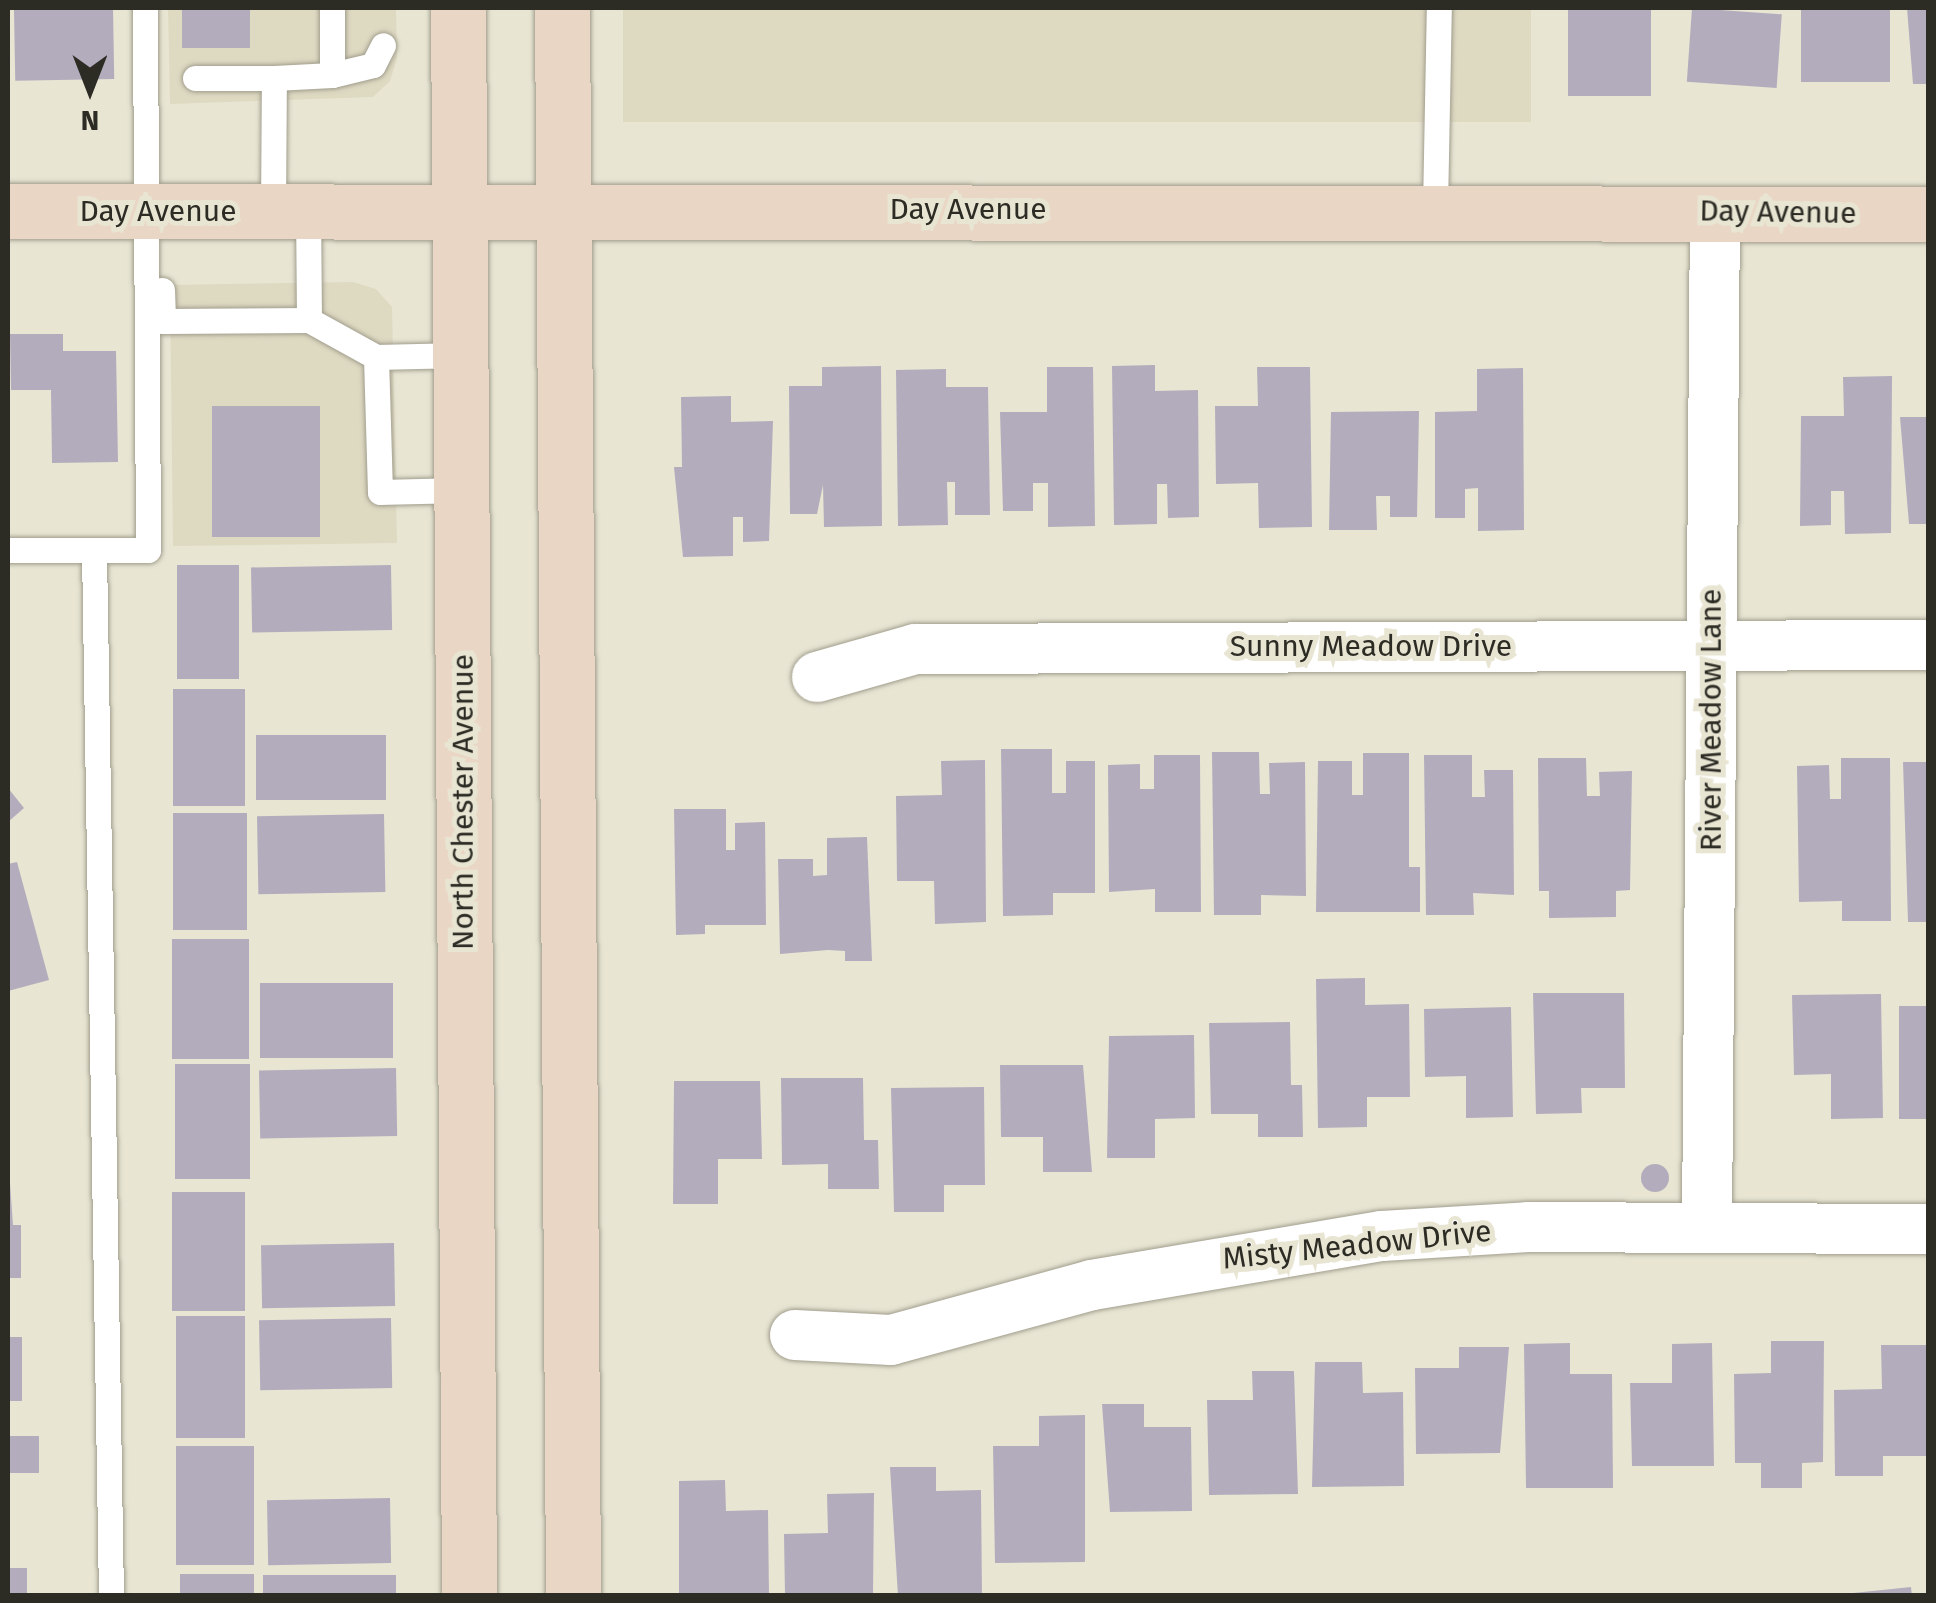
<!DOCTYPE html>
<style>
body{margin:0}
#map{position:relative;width:1936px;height:1603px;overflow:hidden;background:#e8e5d3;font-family:"Fira Sans",sans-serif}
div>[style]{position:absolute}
.built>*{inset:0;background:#ded9c1;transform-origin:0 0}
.building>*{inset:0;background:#b3acbd;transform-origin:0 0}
.round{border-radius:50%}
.roads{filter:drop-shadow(0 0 2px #a19e8e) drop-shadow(0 0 2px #a19e8e)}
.lane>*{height:25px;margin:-12.5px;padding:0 12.5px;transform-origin:12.5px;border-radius:12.5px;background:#fff}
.street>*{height:50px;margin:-25px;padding:0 25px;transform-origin:25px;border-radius:25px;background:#fff}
.secondary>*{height:55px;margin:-27.5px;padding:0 27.5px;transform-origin:27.5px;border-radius:27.5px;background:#ead6c4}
span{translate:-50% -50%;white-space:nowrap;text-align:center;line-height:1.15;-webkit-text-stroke:10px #e8e5d3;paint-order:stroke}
.street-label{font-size:30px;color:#2c2b24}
.frame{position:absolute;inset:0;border:10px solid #2c2b24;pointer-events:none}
.north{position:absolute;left:40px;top:40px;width:100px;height:100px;-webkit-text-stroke:8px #e8e5d3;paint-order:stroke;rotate:180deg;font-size:28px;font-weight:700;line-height:40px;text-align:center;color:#2c2b24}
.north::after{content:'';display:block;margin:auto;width:35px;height:45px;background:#2c2b24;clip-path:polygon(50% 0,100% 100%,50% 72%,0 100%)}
</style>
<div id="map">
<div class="built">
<div style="clip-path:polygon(168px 8px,396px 8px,397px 58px,390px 81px,373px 97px,170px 104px)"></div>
<div style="left:623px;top:8px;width:908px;height:114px"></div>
<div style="clip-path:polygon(353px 282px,376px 289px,392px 307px,397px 543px,173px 546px,170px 285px)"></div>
</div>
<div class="building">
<div style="left:113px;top:8px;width:71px;height:99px;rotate:89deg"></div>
<div style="left:182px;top:8px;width:68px;height:40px"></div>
<div style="left:1568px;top:8px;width:83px;height:88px"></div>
<div style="left:1692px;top:8px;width:90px;height:74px;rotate:4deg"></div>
<div style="left:1801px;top:8px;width:89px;height:74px"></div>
<div style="clip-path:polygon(1907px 8px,1928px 8px,1928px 84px,1913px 84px)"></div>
<div style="clip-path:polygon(10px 334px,63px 334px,63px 351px,116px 351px,118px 462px,52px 463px,51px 390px,11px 390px)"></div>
<div style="clip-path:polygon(1155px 365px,1155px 391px,1198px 390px,1199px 517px,1168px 518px,1167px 484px,1157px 484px,1157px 524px,1114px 525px,1112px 366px)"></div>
<div style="clip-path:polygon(881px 366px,882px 526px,824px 527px,823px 485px,817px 514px,790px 514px,789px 386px,822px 386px,822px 367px)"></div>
<div style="clip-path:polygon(1047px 367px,1093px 367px,1095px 526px,1048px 527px,1048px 483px,1033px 483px,1033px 511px,1003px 511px,1000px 412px,1047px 412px)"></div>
<div style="clip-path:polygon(1257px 367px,1310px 367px,1312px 527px,1259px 528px,1258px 483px,1216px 484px,1215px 406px,1258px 406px)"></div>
<div style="clip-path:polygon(1523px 368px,1524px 530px,1478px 531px,1478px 488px,1465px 489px,1465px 518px,1435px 518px,1435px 412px,1477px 411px,1477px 369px)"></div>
<div style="clip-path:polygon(946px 369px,946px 387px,988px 387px,990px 515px,955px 515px,955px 482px,947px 482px,948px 525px,898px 526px,896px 370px)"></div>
<div style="clip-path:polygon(1892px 376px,1891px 533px,1845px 534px,1844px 491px,1831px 491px,1831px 525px,1800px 526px,1801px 416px,1844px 416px,1843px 377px)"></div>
<div style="clip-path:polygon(731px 396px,731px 422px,773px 421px,769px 541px,743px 542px,743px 517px,733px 517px,733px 556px,683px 557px,674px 467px,682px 467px,681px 397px)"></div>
<div style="left:320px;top:406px;width:131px;height:108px;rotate:90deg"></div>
<div style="clip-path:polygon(1419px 411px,1417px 517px,1390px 517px,1390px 496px,1376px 496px,1377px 530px,1329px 530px,1331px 412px)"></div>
<div style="clip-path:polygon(1900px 417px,1928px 417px,1928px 524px,1909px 524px)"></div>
<div style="left:177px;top:565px;width:62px;height:114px"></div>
<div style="left:391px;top:565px;width:65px;height:140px;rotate:89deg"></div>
<div style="left:245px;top:689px;width:117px;height:72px;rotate:90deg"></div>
<div style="left:386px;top:735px;width:65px;height:130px;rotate:90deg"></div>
<div style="clip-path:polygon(1001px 749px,1052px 749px,1052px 793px,1066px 793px,1066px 761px,1095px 761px,1095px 893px,1053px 893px,1053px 915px,1003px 916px)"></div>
<div style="clip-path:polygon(1212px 752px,1259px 752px,1260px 794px,1270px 794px,1269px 763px,1305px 762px,1306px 896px,1261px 895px,1261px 915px,1214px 915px)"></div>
<div style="clip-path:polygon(1363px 753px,1409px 753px,1409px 867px,1420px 867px,1420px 912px,1316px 912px,1318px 761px,1352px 761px,1352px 795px,1363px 795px)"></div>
<div style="clip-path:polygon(1154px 755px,1200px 755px,1201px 912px,1155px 912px,1155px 889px,1109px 892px,1108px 765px,1140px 764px,1140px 789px,1154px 789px)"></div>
<div style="clip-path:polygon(1424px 755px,1472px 755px,1472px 797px,1485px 797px,1484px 770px,1513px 770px,1514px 895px,1473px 893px,1474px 915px,1426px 915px)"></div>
<div style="clip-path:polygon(1538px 758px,1586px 758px,1587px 796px,1600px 796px,1599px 772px,1632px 771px,1630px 890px,1616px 891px,1616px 917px,1549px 918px,1549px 891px,1539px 891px)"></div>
<div style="clip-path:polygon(1841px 758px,1890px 758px,1891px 921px,1842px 921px,1842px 901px,1799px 902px,1797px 766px,1829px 765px,1830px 799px,1841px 799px)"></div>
<div style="clip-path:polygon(985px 760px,986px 922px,935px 924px,934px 881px,897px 881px,896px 796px,942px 795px,941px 761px)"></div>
<div style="clip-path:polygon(1903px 762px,1928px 762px,1928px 922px,1908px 922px)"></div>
<div style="clip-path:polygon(8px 788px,24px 808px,8px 822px)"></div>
<div style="clip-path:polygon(674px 809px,726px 809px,726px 850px,735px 850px,735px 823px,765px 822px,766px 925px,705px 925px,705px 934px,676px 935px)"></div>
<div style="left:173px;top:813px;width:74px;height:117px"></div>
<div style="left:384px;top:814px;width:78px;height:127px;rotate:89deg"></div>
<div style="clip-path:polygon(867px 837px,872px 961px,845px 961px,845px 951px,828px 950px,780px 954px,778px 859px,813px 859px,813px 876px,827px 875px,827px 838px)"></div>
<div style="clip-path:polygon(17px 862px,49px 980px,8px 991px,8px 864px)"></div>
<div style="left:249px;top:939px;width:120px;height:77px;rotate:90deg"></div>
<div style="clip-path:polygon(1365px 978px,1365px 1005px,1409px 1004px,1410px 1097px,1367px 1097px,1367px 1127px,1318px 1128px,1316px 979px)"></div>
<div style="left:393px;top:983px;width:75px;height:133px;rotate:90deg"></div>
<div style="clip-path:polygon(1533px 993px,1624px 993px,1625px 1088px,1581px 1088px,1582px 1113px,1536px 1114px)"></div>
<div style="clip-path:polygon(1881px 994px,1883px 1118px,1831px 1119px,1831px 1074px,1794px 1075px,1792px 995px)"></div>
<div style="left:1899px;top:1006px;width:29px;height:113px"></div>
<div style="clip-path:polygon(1511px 1007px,1513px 1117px,1466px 1118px,1466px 1076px,1425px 1077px,1424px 1009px)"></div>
<div style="clip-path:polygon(1290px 1022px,1291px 1085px,1302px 1085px,1303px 1137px,1258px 1137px,1258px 1114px,1211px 1114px,1209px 1023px)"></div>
<div style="clip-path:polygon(1194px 1035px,1195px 1118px,1155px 1119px,1155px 1158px,1107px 1158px,1109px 1036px)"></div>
<div style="left:250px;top:1064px;width:115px;height:75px;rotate:90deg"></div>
<div style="clip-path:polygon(1000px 1065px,1083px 1065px,1092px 1172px,1043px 1172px,1043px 1137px,1001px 1137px)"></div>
<div style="left:396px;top:1068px;width:68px;height:137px;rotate:89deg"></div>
<div style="clip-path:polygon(781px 1078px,863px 1078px,864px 1140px,878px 1140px,879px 1189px,828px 1189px,828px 1164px,782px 1165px)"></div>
<div style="clip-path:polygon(674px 1081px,760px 1081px,762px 1159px,718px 1159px,718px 1204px,673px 1204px)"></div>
<div style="clip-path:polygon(984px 1087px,985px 1185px,944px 1185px,944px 1212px,894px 1212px,891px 1088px)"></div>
<div style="clip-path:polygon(8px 1155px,13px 1225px,21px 1225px,21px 1278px,8px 1278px)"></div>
<div class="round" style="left:1641px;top:1164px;width:28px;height:28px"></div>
<div style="left:172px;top:1192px;width:73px;height:119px"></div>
<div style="left:394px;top:1243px;width:63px;height:133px;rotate:89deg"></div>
<div style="left:245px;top:1316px;width:122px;height:69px;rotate:90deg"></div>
<div style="left:391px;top:1318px;width:70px;height:132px;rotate:89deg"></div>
<div style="left:22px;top:1337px;width:64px;height:14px;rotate:90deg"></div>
<div style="clip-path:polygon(1771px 1341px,1824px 1341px,1823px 1462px,1802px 1463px,1802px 1488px,1761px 1488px,1761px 1463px,1735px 1463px,1734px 1374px,1771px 1373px)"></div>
<div style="clip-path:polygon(1570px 1343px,1570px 1374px,1612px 1374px,1613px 1488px,1526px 1488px,1524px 1344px)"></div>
<div style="clip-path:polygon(1712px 1343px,1714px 1466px,1632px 1466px,1630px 1383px,1672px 1383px,1672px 1344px)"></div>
<div style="clip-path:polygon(1881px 1345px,1926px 1345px,1927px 1456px,1883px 1456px,1883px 1476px,1835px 1476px,1834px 1390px,1882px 1389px)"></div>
<div style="clip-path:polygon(1459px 1347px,1509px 1347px,1500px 1453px,1416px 1454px,1415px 1368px,1459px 1368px)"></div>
<div style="clip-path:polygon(1315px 1362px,1362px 1362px,1363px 1393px,1403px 1392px,1404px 1486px,1312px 1487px)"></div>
<div style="clip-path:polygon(1252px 1371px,1294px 1371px,1298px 1494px,1209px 1495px,1207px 1400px,1253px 1400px)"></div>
<div style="clip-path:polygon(1102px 1404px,1144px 1404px,1144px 1427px,1191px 1427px,1192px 1511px,1110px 1512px)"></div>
<div style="clip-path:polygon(1085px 1415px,1085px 1562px,995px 1563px,993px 1446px,1039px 1446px,1039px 1416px)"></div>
<div style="left:8px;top:1436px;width:31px;height:37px"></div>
<div style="left:176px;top:1446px;width:78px;height:119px"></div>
<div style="clip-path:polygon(890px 1467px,936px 1467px,936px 1491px,981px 1490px,982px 1596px,898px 1596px)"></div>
<div style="clip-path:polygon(725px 1480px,726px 1511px,768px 1510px,769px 1596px,679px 1596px,679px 1481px)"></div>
<div style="clip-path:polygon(874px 1493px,873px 1596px,785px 1596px,784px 1534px,828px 1533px,827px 1494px)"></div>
<div style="left:390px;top:1498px;width:65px;height:123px;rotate:89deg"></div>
<div style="left:27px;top:1568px;width:28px;height:19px;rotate:90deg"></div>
<div style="left:180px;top:1574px;width:74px;height:22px"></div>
<div style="left:396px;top:1575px;width:21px;height:133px;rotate:90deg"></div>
<div style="left:1911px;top:1587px;width:9px;height:99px;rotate:84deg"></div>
</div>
<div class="roads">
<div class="lane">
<div style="left:332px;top:75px;width:42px;rotate:-13.7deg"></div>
<div style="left:373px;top:65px;width:22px;rotate:-63deg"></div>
<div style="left:195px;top:78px;width:79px"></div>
<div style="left:1435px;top:208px;width:200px;rotate:-88.9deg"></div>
<div style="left:273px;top:211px;width:133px;rotate:-89.6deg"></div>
<div style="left:274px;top:78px;width:58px;rotate:-3deg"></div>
<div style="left:332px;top:75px;width:67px;rotate:-90deg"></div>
<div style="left:162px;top:290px;width:31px;rotate:88deg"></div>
<div style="left:163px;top:321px;width:146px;rotate:-0.4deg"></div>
<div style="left:309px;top:320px;width:109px;rotate:-90.5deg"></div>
<div style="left:309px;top:320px;width:77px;rotate:28.9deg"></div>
<div style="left:460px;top:355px;width:84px;rotate:178.6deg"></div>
<div style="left:376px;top:357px;width:135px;rotate:88.3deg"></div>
<div style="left:380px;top:492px;width:81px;rotate:-1.4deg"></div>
<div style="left:8px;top:550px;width:140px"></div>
<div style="left:148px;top:550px;width:542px;rotate:-90.32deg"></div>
<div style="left:94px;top:550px;width:1046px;rotate:89.07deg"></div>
</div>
<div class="street">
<div style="left:817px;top:677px;width:102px;rotate:-15.9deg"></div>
<div style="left:915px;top:649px;width:1013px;rotate:-0.23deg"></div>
<div style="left:1707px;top:1228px;width:1016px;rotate:-89.55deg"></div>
<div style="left:795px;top:1335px;width:96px;rotate:3deg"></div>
<div style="left:891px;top:1340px;width:208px;rotate:-15.3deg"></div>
<div style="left:1092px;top:1285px;width:294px;rotate:-9.6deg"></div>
<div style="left:1382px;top:1236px;width:146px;rotate:-3.5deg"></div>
<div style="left:1528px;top:1227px;width:400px;rotate:0.3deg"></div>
</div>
<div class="secondary">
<div style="left:458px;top:8px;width:1588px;rotate:89.6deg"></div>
<div style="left:562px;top:8px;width:1588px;rotate:89.6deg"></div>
<div style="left:8px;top:211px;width:1920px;rotate:0.09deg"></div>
</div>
</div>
<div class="street-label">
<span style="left:968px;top:209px">Day Avenue</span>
<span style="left:158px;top:211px">Day Avenue</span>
<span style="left:1778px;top:212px;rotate:1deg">Day Avenue</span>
<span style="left:1371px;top:646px">Sunny Meadow Drive</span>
<span style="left:1711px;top:720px;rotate:-90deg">River Meadow Lane</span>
<span style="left:463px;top:802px;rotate:-90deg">North Chester Avenue</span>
<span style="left:1357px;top:1245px;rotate:-6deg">Misty Meadow Drive</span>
</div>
<div class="frame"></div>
<div class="north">N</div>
</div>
